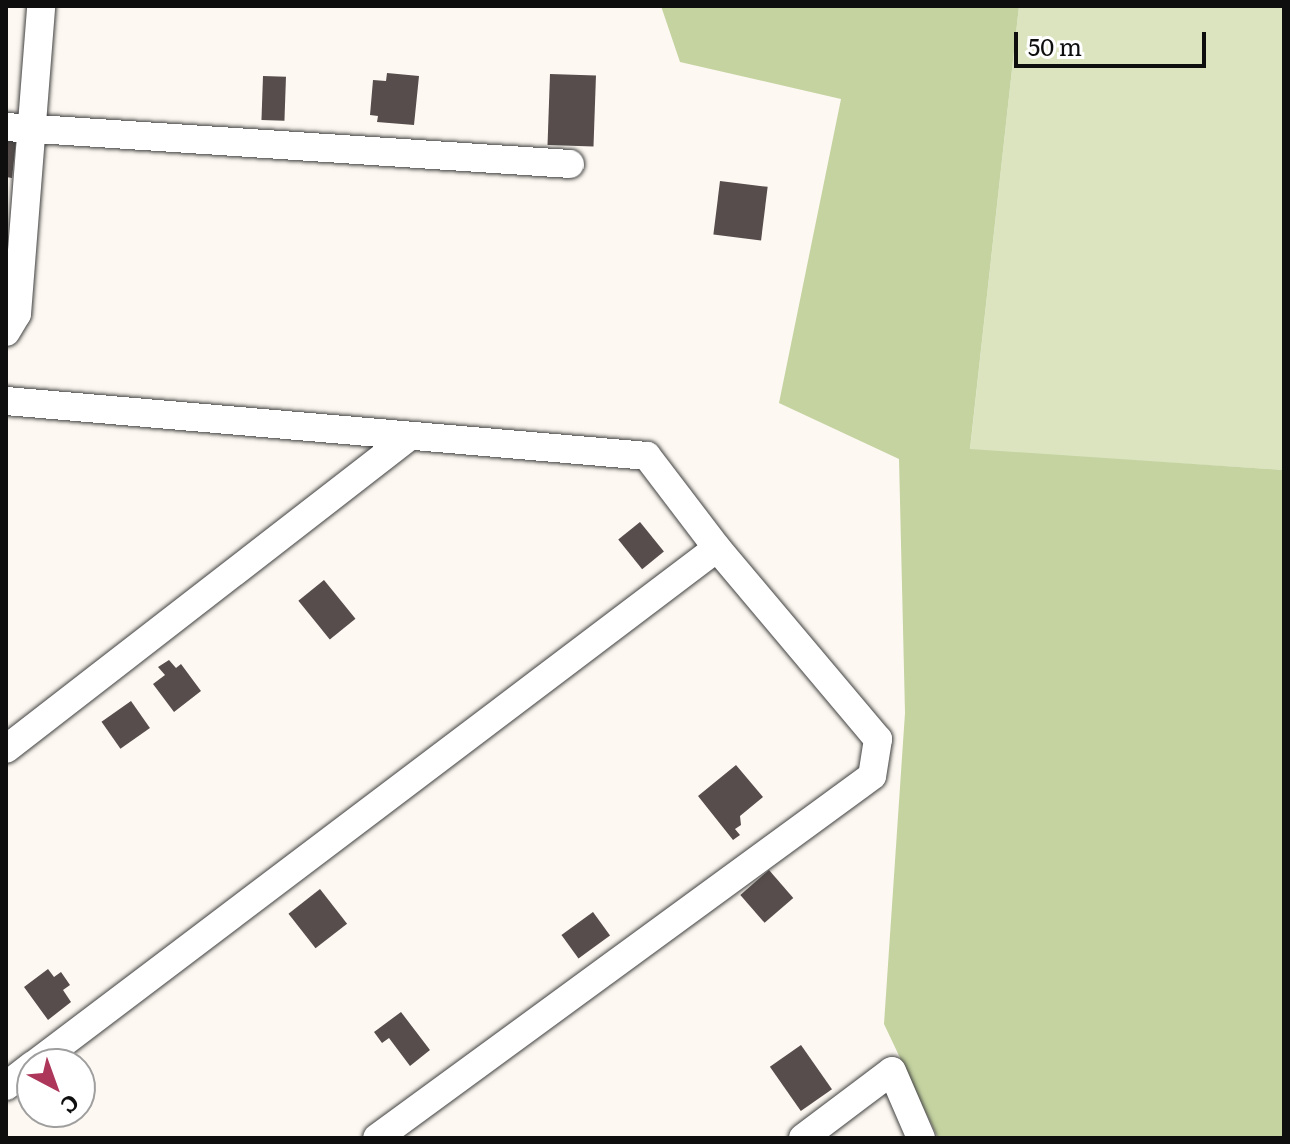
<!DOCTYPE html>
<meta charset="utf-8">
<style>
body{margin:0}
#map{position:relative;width:1290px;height:1144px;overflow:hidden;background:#fdf8f1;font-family:Literata,serif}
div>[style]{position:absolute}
.green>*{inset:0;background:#dbe4bf}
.forest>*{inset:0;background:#c4d3a0}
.building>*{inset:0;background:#564d4c;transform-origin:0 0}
.roads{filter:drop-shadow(0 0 2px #414141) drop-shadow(0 0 2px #414141)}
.minor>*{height:28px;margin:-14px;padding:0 14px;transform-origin:14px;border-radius:14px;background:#fff}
span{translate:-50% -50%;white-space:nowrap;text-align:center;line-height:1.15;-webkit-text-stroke:8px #fff;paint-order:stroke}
.frame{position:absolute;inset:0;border:8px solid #0e0e0e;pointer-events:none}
.north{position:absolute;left:16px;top:1048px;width:80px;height:80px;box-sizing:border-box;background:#fff;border:2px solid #9f9f9f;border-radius:50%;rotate:139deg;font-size:22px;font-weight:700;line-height:32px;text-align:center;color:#0e0e0e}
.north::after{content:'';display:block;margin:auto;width:28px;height:36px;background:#ad375b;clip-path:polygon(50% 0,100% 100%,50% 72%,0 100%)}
.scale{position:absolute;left:1014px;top:32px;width:192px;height:36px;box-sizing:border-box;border:4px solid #0e0e0e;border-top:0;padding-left:10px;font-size:24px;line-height:28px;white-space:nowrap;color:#0e0e0e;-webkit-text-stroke:6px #fff;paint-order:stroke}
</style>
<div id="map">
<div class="green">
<div style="clip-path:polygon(1019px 6px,1284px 6px,1284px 470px,970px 450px)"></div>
</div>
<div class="forest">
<div style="clip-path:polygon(661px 6px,1019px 6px,970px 449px,1284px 470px,1284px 1138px,938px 1138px,884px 1024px,905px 713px,899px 459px,779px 403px,841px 99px,680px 62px)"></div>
</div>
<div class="building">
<div style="clip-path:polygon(387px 73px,419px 76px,414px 125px,377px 122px,378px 116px,370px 115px,373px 80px,386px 81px)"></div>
<div style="left:550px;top:74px;width:46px;height:71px;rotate:2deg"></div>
<div style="left:263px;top:76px;width:23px;height:44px;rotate:2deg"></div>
<div style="clip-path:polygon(6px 140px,16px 141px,12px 178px,6px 177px)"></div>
<div style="left:720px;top:181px;width:48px;height:54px;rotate:7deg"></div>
<div style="left:640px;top:522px;width:38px;height:28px;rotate:51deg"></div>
<div style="left:324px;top:580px;width:50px;height:33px;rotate:51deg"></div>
<div style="clip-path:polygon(169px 660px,176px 668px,181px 664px,201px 691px,174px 712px,153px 684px,165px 675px,158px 667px)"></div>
<div style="left:131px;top:701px;width:33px;height:36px;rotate:55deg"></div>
<div style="clip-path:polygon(736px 765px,763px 797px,740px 816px,741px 825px,735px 829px,740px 835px,733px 840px,698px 796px)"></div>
<div style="left:769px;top:870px;width:37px;height:38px;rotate:49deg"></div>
<div style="left:320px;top:889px;width:44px;height:40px;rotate:52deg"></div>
<div style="left:593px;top:912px;width:29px;height:39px;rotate:54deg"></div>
<div style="clip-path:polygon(48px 969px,54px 977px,61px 972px,70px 985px,63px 990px,71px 1002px,48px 1020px,24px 987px)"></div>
<div style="clip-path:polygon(401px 1012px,430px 1050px,410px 1066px,389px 1038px,382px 1043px,374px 1032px)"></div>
<div style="left:801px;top:1045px;width:54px;height:38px;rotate:55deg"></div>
</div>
<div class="roads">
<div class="minor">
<div style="left:6px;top:127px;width:565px;rotate:3.75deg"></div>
<div style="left:6px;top:332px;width:21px;rotate:-59deg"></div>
<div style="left:17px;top:314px;width:309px;rotate:-85.5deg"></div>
<div style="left:6px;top:401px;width:643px;rotate:4.9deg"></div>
<div style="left:647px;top:456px;width:116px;rotate:52.7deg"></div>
<div style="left:717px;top:548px;width:250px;rotate:49.9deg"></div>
<div style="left:878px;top:739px;width:37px;rotate:99deg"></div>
<div style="left:872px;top:776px;width:613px;rotate:143.82deg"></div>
<div style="left:6px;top:749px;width:511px;rotate:-37.77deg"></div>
<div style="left:35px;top:1064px;width:855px;rotate:-37.11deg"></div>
<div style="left:6px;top:1086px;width:33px;rotate:-38deg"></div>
<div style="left:803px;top:1138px;width:111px;rotate:-37deg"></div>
<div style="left:892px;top:1071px;width:73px;rotate:66.6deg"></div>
</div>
</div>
<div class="frame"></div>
<div class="north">С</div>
<div class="scale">50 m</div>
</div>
